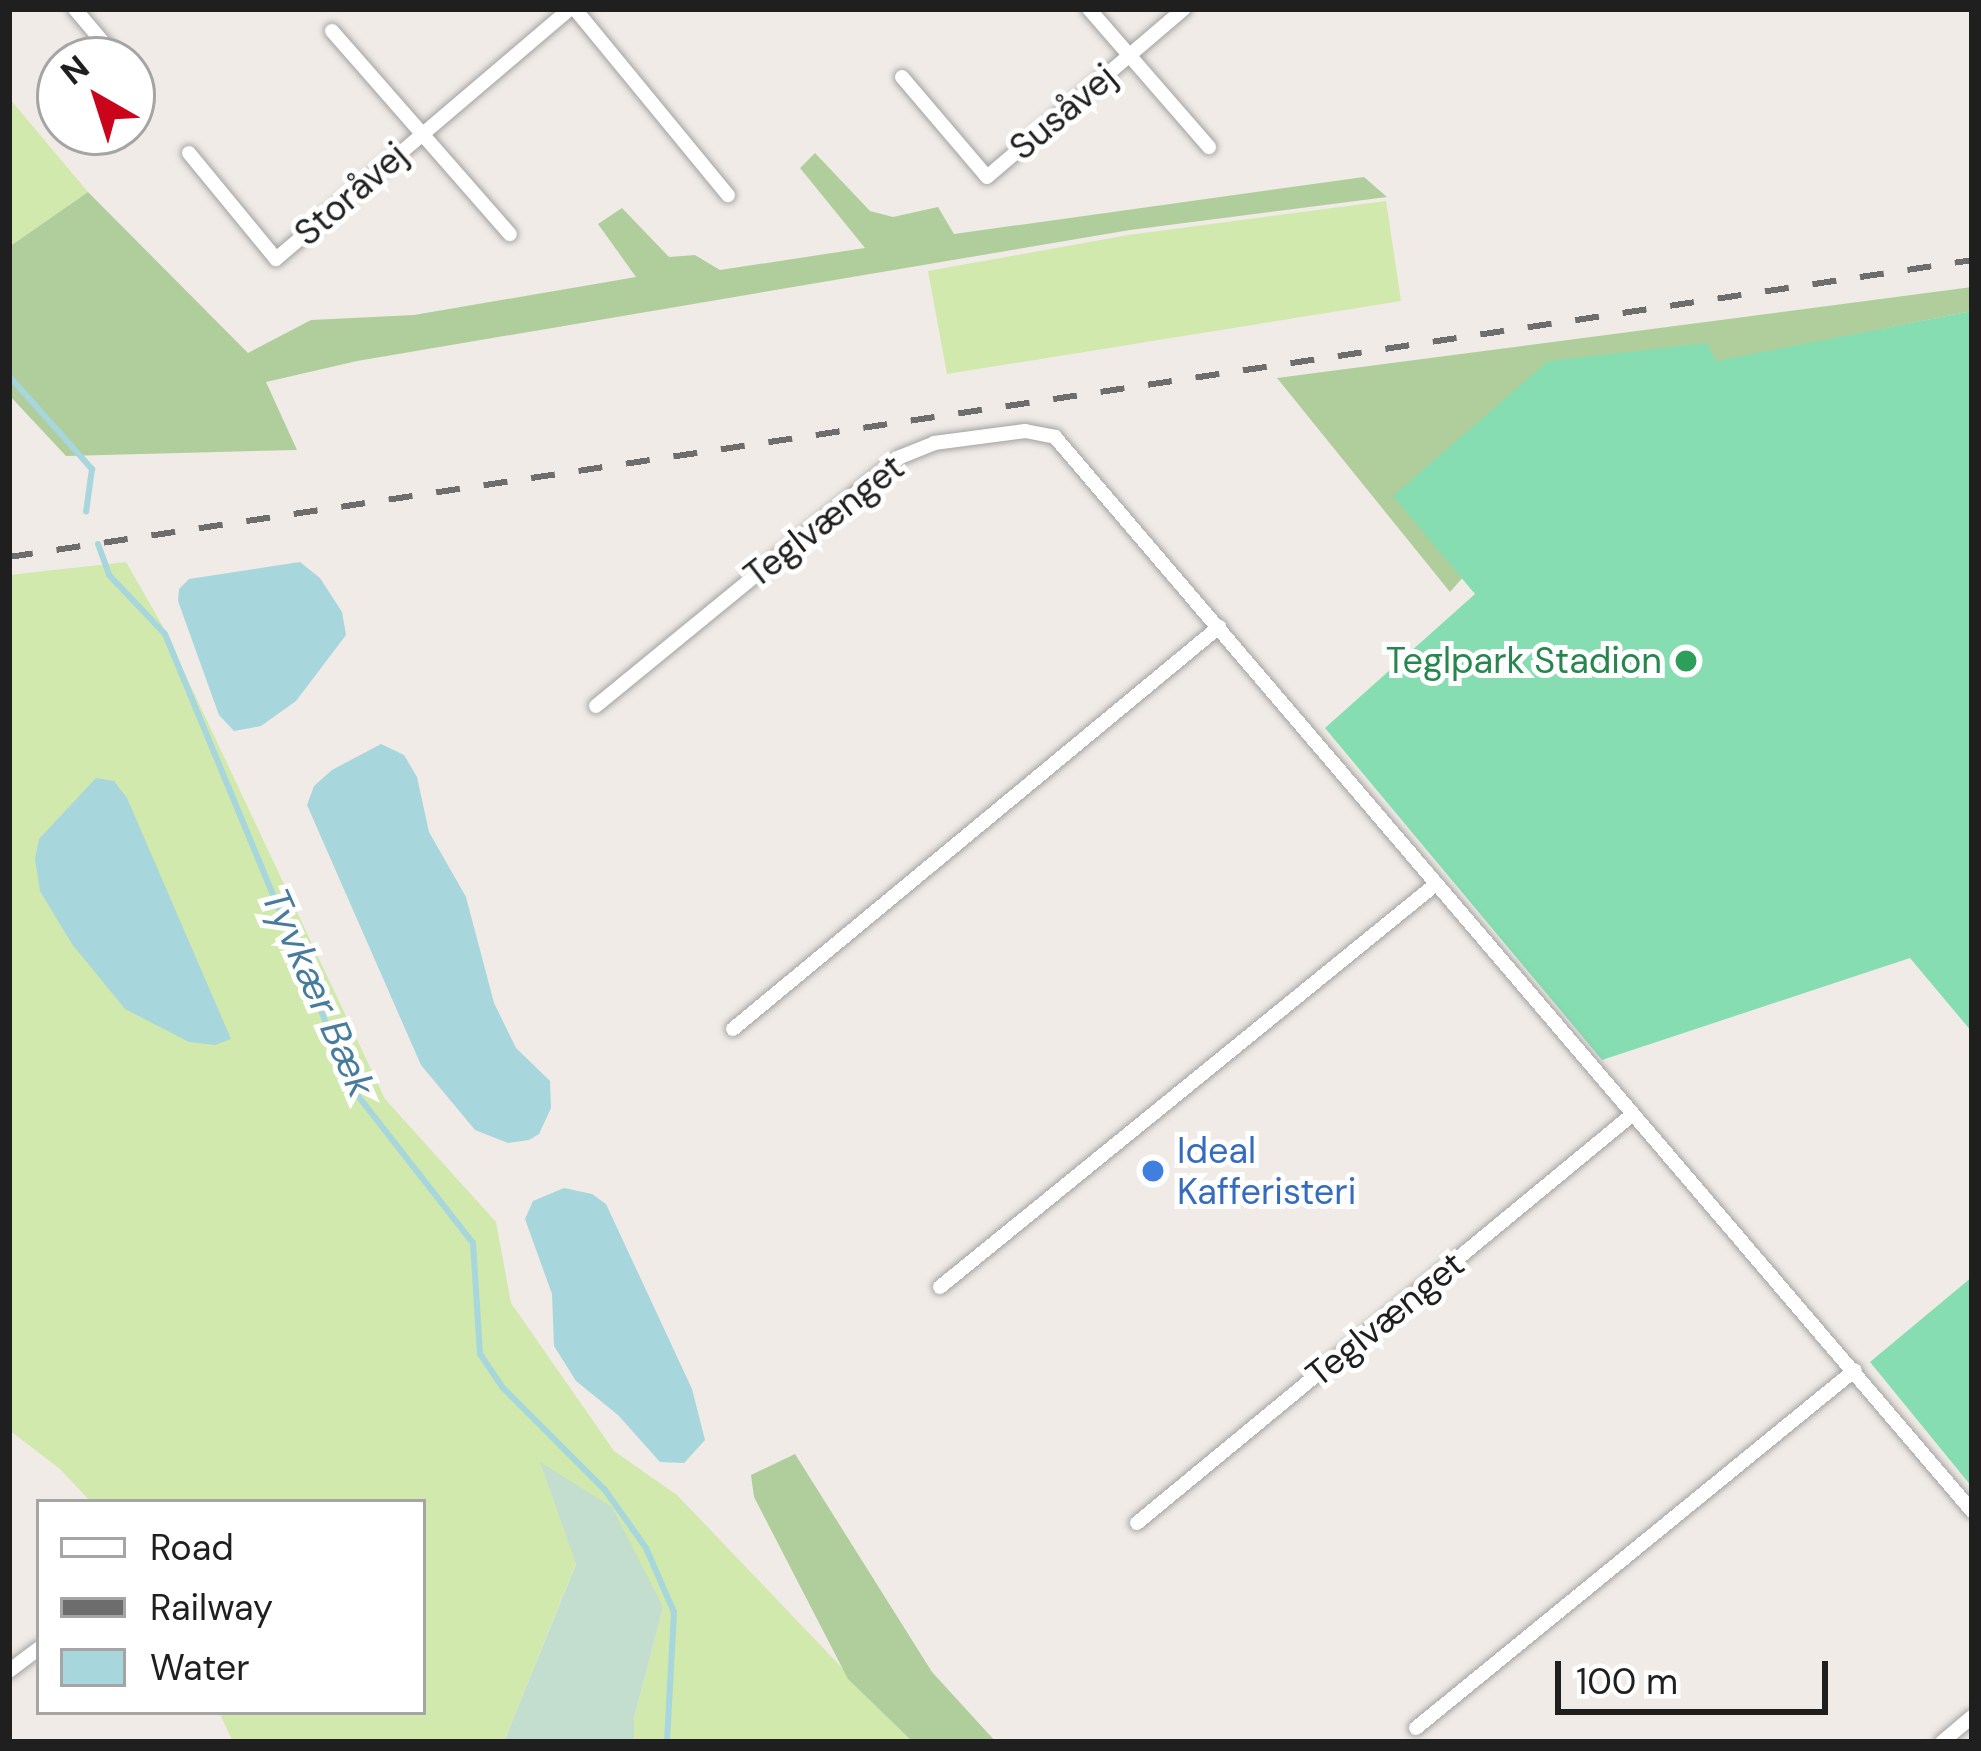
<!DOCTYPE html>
<meta charset="utf-8">
<style>
body{margin:0}
#map{position:relative;width:1981px;height:1751px;overflow:hidden;background:#f0ebe6;font-family:"DM Sans",sans-serif}
div>[style]{position:absolute}
.grass>*{inset:0;background:#d1e9ad}
.forest>*{inset:0;background:#b0ce9b}
.wetland>*{inset:0;background:#c3ddce}
.pitch>*{inset:0;background:#85ddb1}
.water>*{inset:0;background:#a7d6dc}
.stream>*{height:6px;margin:-3px;padding:0 3px;transform-origin:3px;border-radius:3px;background:#a7d6dc}
.roads{filter:drop-shadow(0 0 3px #a3a3a3) drop-shadow(0 0 3px #a3a3a3)}
.minor>*{height:14px;margin:-7px;padding:0 7px;transform-origin:7px;border-radius:7px;background:#fff}
.rail>*{height:6px;margin-top:-3px;transform-origin:0;background:repeating-linear-gradient(90deg,#6d6d6d 0 24px,transparent 0 48px)}
.dots>*{width:33px;height:33px;translate:-50% -50%;box-sizing:border-box;border:6px solid #fff;border-radius:50%}
span{translate:-50% -50%;white-space:nowrap;text-align:center;line-height:1.15;-webkit-text-stroke:10px #fff;paint-order:stroke}
.street-label{font-size:36px;color:#1f1f1f}
.leisure-label{font-size:36px;color:#27864d}
.right{translate:-100% -50%;text-align:right}
.shop-label{font-size:36px;color:#366cbe}
.left{translate:0 -50%;text-align:left}
.water-label{font-size:39px;color:#477c9d;font-style:italic}
.frame{position:absolute;inset:0;border:12px solid #1f1f1f;pointer-events:none}
.legend{position:absolute;left:36px;top:1499px;width:390px;height:216px;box-sizing:border-box;background:#fff;border:3px solid #a5a5a5;margin:0;padding:15px 21px;list-style:none;font-size:36px;color:#1f1f1f}
.legend li{display:flex;align-items:center;gap:24px;height:60px}
.legend b{width:60px;border:3px solid #a5a5a5}
.north{position:absolute;left:36px;top:36px;width:120px;height:120px;box-sizing:border-box;background:#fff;border:3px solid #a5a5a5;border-radius:50%;rotate:321deg;font-size:33px;font-weight:700;line-height:48px;text-align:center;color:#1f1f1f}
.north::after{content:'';display:block;margin:auto;width:42px;height:54px;background:#ca041b;clip-path:polygon(50% 0,100% 100%,50% 72%,0 100%)}
.scale{position:absolute;left:1555px;top:1661px;width:273px;height:54px;box-sizing:border-box;border:6px solid #1f1f1f;border-top:0;padding-left:15px;font-size:36px;line-height:42px;white-space:nowrap;color:#1f1f1f;-webkit-text-stroke:9px #fff;paint-order:stroke}
</style>
<div id="map">
<div class="grass">
<div style="clip-path:polygon(9px 98px,88px 192px,9px 247px)"></div>
<div style="clip-path:polygon(1386px 201px,1401px 301px,947px 374px,928px 271px,1128px 235px)"></div>
<div style="clip-path:polygon(126px 562px,162px 625px,385px 1099px,496px 1222px,511px 1303px,614px 1451px,677px 1495px,913px 1742px,634px 1742px,634px 1718px,663px 1607px,541px 1464px,576px 1563px,504px 1742px,233px 1742px,219px 1712px,423px 1712px,423px 1502px,91px 1502px,60px 1469px,9px 1430px,9px 575px)"></div>
</div>
<div class="forest">
<div style="clip-path:polygon(815px 153px,870px 211px,893px 217px,938px 207px,954px 234px,1364px 177px,1387px 197px,1130px 230px,357px 361px,266px 382px,297px 450px,66px 456px,9px 395px,9px 247px,88px 192px,248px 353px,311px 320px,414px 315px,636px 277px,598px 224px,622px 208px,669px 257px,695px 255px,720px 270px,865px 248px,800px 168px)"></div>
<div style="clip-path:polygon(1972px 287px,1972px 311px,1716px 362px,1472px 567px,1450px 592px,1277px 378px)"></div>
<div style="clip-path:polygon(795px 1454px,932px 1672px,996px 1742px,913px 1742px,848px 1679px,754px 1497px,751px 1475px)"></div>
</div>
<div class="wetland">
<div style="clip-path:polygon(540px 1462px,612px 1507px,663px 1607px,634px 1718px,634px 1742px,504px 1742px,576px 1564px)"></div>
</div>
<div class="pitch">
<div style="clip-path:polygon(1972px 311px,1972px 1032px,1910px 958px,1602px 1060px,1325px 728px,1475px 594px,1393px 496px,1548px 361px,1707px 343px,1716px 361px)"></div>
<div style="clip-path:polygon(1972px 1277px,1972px 1487px,1870px 1362px)"></div>
</div>
<div class="water">
<div style="clip-path:polygon(300px 562px,320px 578px,342px 612px,346px 635px,296px 701px,261px 726px,234px 731px,219px 715px,178px 601px,179px 589px,189px 579px)"></div>
<div style="clip-path:polygon(381px 744px,404px 755px,417px 777px,429px 832px,466px 897px,494px 1003px,516px 1048px,550px 1081px,551px 1108px,539px 1134px,529px 1140px,508px 1143px,475px 1130px,421px 1065px,307px 805px,314px 786px,332px 770px)"></div>
<div style="clip-path:polygon(96px 778px,114px 781px,127px 798px,231px 1039px,215px 1045px,189px 1042px,125px 1009px,72px 944px,40px 891px,35px 859px,39px 839px)"></div>
<div style="clip-path:polygon(564px 1188px,592px 1194px,606px 1204px,692px 1389px,705px 1440px,684px 1463px,660px 1462px,618px 1415px,576px 1381px,554px 1346px,552px 1294px,525px 1219px,533px 1201px)"></div>
</div>
<div class="stream">
<div style="left:9px;top:376px;width:125px;rotate:48.3deg"></div>
<div style="left:92px;top:469px;width:43px;rotate:97.9deg"></div>
<div style="left:98px;top:544px;width:33px;rotate:70deg"></div>
<div style="left:109px;top:575px;width:81px;rotate:46.5deg"></div>
<div style="left:165px;top:634px;width:496px;rotate:67.5deg"></div>
<div style="left:355px;top:1092px;width:192px;rotate:52deg"></div>
<div style="left:473px;top:1243px;width:111px;rotate:86.4deg"></div>
<div style="left:480px;top:1354px;width:41px;rotate:55.9deg"></div>
<div style="left:503px;top:1388px;width:144px;rotate:45deg"></div>
<div style="left:605px;top:1490px;width:71px;rotate:54.7deg"></div>
<div style="left:646px;top:1548px;width:70px;rotate:66.4deg"></div>
<div style="left:674px;top:1612px;width:130px;rotate:93.1deg"></div>
</div>
<div class="roads">
<div class="minor">
<div style="left:75px;top:9px;width:67px;rotate:49.9deg"></div>
<div style="left:575px;top:9px;width:241px;rotate:50.6deg"></div>
<div style="left:1089px;top:9px;width:183px;rotate:49deg"></div>
<div style="left:332px;top:31px;width:270px;rotate:48.8deg"></div>
<div style="left:902px;top:77px;width:131px;rotate:49.6deg"></div>
<div style="left:987px;top:177px;width:259px;rotate:-40.5deg"></div>
<div style="left:189px;top:153px;width:137px;rotate:50.6deg"></div>
<div style="left:276px;top:259px;width:386px;rotate:-40.4deg"></div>
<div style="left:596px;top:706px;width:393px;rotate:-39.3deg"></div>
<div style="left:900px;top:457px;width:37px;rotate:-22deg"></div>
<div style="left:934px;top:443px;width:92px;rotate:-7.5deg"></div>
<div style="left:1025px;top:431px;width:31px;rotate:11deg"></div>
<div style="left:1055px;top:437px;width:1412px;rotate:49.51deg"></div>
<div style="left:733px;top:1029px;width:631px;rotate:-39.6deg"></div>
<div style="left:940px;top:1287px;width:639px;rotate:-39.09deg"></div>
<div style="left:1137px;top:1523px;width:643px;rotate:-39.51deg"></div>
<div style="left:9px;top:1671px;width:38px;rotate:-37deg"></div>
<div style="left:1416px;top:1728px;width:566px;rotate:-39.2deg"></div>
<div style="left:1942px;top:1742px;width:39px;rotate:-40deg"></div>
</div>
</div>
<div class="rail">
<div style="left:9px;top:557px;width:1985px;rotate:-8.6deg"></div>
</div>
<div class="dots">
<div style="left:1686px;top:661px;background:#2e9e5b"></div>
<div style="left:1153px;top:1171px;background:#3f7fe0"></div>
</div>
<div class="street-label">
<span style="left:1063px;top:112px;rotate:-40deg">Susåvej</span>
<span style="left:351px;top:194px;rotate:-41deg">Storåvej</span>
<span style="left:824px;top:521px;rotate:-38deg">Teglvænget</span>
<span style="left:1385px;top:1319px;rotate:-39deg">Teglvænget</span>
</div>
<div class="leisure-label">
<span class="right" style="left:1662px;top:661px">Teglpark Stadion</span>
</div>
<div class="shop-label">
<span class="left" style="left:1177px;top:1171px">Ideal<br>Kafferisteri</span>
</div>
<div class="water-label">
<span style="left:318px;top:993px;rotate:66deg">Tyvkær Bæk</span>
</div>
<div class="frame"></div>
<ul class="legend">
<li><b style="height:15px;background:#fff"></b>Road</li>
<li><b style="height:15px;background:#6d6d6d"></b>Railway</li>
<li><b style="height:33px;background:#a7d6dc"></b>Water</li>
</ul>
<div class="north">N</div>
<div class="scale">100 m</div>
</div>
